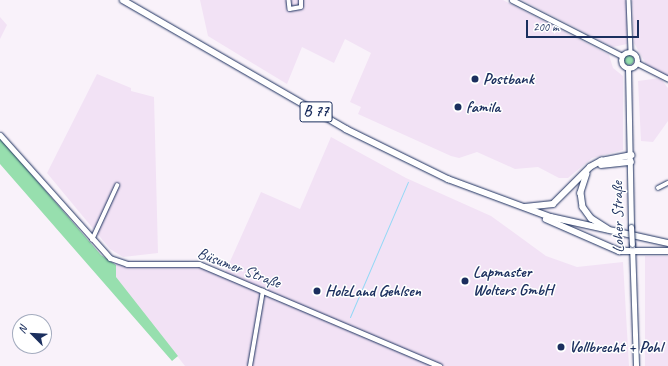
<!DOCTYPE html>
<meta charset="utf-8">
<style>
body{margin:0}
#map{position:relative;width:668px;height:366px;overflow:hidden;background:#f9f2fa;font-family:Caveat,sans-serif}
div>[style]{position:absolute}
.built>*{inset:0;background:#f2e2f5;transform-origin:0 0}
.green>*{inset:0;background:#97dfae}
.round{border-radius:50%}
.stream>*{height:1px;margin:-0.5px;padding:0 0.5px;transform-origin:0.5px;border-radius:0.5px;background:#94d8f6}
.roads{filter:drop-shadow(0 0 1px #1b2f5e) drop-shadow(0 0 1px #1b2f5e)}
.street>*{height:3.5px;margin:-1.75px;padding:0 1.75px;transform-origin:1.75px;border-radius:1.75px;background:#fff}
.secondary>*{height:5px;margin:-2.5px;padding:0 2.5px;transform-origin:2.5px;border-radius:2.5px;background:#fff}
.secondary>.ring{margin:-2.5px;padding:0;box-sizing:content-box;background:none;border:5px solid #fff;border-radius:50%}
.primary>*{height:5.5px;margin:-2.75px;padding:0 2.75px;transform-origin:2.75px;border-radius:2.75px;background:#fff}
.bridges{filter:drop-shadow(0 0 1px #1b2f5e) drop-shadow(0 0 1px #1b2f5e)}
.secondary-bridge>*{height:5px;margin:-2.5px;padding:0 2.5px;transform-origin:2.5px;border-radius:2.5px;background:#fff}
.dots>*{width:11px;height:11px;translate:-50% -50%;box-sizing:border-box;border:2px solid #fff;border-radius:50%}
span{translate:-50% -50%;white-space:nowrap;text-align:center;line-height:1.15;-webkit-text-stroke:3px #fff;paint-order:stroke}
.shield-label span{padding:1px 3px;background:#fff;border:1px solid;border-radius:3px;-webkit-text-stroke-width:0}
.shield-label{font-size:15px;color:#1b2f5e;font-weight:700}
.poi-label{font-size:16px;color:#1b2f5e;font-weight:700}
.left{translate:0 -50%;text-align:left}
.street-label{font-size:16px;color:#1b2f5e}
.north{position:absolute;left:12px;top:314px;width:40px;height:40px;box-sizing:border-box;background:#fff;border:1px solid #a4acbf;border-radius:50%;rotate:294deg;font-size:11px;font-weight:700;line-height:16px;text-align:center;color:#1b2f5e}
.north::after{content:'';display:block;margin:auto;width:14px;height:18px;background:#1b2f5e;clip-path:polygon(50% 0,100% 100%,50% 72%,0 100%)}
.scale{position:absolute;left:526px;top:20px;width:113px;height:18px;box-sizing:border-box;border:2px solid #1b2f5e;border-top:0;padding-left:5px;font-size:12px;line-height:14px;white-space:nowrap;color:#1b2f5e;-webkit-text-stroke:3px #fff;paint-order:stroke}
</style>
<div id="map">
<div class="built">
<div style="clip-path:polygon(200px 0,503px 0,609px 55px,613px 68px,623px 76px,623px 150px,592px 158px,568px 178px,559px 178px,538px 167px,515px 169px,477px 152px,459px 158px,451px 156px,358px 114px,361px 107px,350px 102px,371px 53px,345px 39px,334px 63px,302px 47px,287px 84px,208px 36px)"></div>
<div style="clip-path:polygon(522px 0,627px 0,627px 44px,613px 47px)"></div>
<div style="clip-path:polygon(632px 0,668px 0,668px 77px,646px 64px,634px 43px)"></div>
<div style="clip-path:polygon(0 17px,7px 25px,0 39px)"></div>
<div style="clip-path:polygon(97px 74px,131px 88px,131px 91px,154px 97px,158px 253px,123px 257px,110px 249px,47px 173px)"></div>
<div style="clip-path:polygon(660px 78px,668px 88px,668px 121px,653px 142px,641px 141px,638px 81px)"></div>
<div style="clip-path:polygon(331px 137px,406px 178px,491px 216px,546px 256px,577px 267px,623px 262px,629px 366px,185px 366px,115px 277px,116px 261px,188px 261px,224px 275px,261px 192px,300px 209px)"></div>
<div style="left:668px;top:256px;width:110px;height:23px;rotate:90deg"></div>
</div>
<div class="green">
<div class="round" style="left:624px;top:55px;width:10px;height:10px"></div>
<div style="clip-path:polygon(0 138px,101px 255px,116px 265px,116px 277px,178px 356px,172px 361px,0 164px)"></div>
</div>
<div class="stream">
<div style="left:350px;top:317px;width:147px;rotate:-66.8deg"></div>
</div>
<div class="roads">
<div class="street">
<div style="left:289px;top:0;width:9px;rotate:84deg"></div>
<div style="left:290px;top:9px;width:11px;rotate:-10deg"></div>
<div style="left:301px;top:7px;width:7px;rotate:-90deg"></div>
<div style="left:629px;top:0;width:52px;rotate:87.8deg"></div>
<div style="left:658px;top:188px;width:11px;rotate:-27deg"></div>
<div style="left:92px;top:240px;width:60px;rotate:-65.2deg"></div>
<div style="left:250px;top:366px;width:76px;rotate:-80.2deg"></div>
</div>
<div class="secondary">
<div style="left:512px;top:0;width:123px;rotate:27deg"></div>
<div class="ring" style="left:621px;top:52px;width:11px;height:11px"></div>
<div style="left:637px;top:63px;width:35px;rotate:27deg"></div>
<div style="left:628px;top:68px;width:159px;rotate:88.9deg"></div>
<div style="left:0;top:135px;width:165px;rotate:48.2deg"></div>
<div style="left:110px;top:258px;width:18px;rotate:19deg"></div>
<div style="left:127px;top:264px;width:72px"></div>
<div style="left:199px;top:264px;width:261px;rotate:23deg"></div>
<div style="left:632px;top:244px;width:122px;rotate:88.1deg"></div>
</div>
<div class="primary">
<div style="left:123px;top:0;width:258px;rotate:30deg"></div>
<div style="left:346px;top:129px;width:114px;rotate:26.1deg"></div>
<div style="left:448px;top:179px;width:110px;rotate:20.3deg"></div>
<div style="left:551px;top:217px;width:120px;rotate:12.5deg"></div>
<div style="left:601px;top:165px;width:30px;rotate:-6deg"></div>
<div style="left:587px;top:174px;width:20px;rotate:108deg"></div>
<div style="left:581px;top:193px;width:14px;rotate:82deg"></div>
<div style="left:583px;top:207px;width:14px;rotate:54deg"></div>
<div style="left:591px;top:218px;width:20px;rotate:33deg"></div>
<div style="left:525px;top:207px;width:28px;rotate:-6deg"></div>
<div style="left:553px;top:204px;width:52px;rotate:-45deg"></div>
<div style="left:590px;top:167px;width:13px;rotate:-29deg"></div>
<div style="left:601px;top:161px;width:31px;rotate:-11deg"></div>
<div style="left:546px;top:219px;width:80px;rotate:23.7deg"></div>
<div style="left:619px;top:251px;width:49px"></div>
</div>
</div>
<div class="bridges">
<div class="secondary-bridge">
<div style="left:631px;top:227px;width:17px;rotate:87deg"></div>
</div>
</div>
<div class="dots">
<div style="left:475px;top:79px;background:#1b2f5e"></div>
<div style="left:458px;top:107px;background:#1b2f5e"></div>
<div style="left:465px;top:281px;background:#1b2f5e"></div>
<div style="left:317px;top:291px;background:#1b2f5e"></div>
<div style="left:561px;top:347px;background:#1b2f5e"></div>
</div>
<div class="shield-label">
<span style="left:316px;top:112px">B 77</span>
</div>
<div class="poi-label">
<span class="left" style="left:483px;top:79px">Postbank</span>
<span class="left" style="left:466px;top:107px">famila</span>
<span class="left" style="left:473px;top:281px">Lapmaster<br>Wolters GmbH</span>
<span class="left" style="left:325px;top:291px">HolzLand Gehlsen</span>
<span class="left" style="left:569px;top:347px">Vollbrecht + Pohl</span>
</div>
<div class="street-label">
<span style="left:618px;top:217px;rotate:-91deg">Loher Straße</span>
<span style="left:239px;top:268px;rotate:21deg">Büsumer Straße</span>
</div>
<div class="north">N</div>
<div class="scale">200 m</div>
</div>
